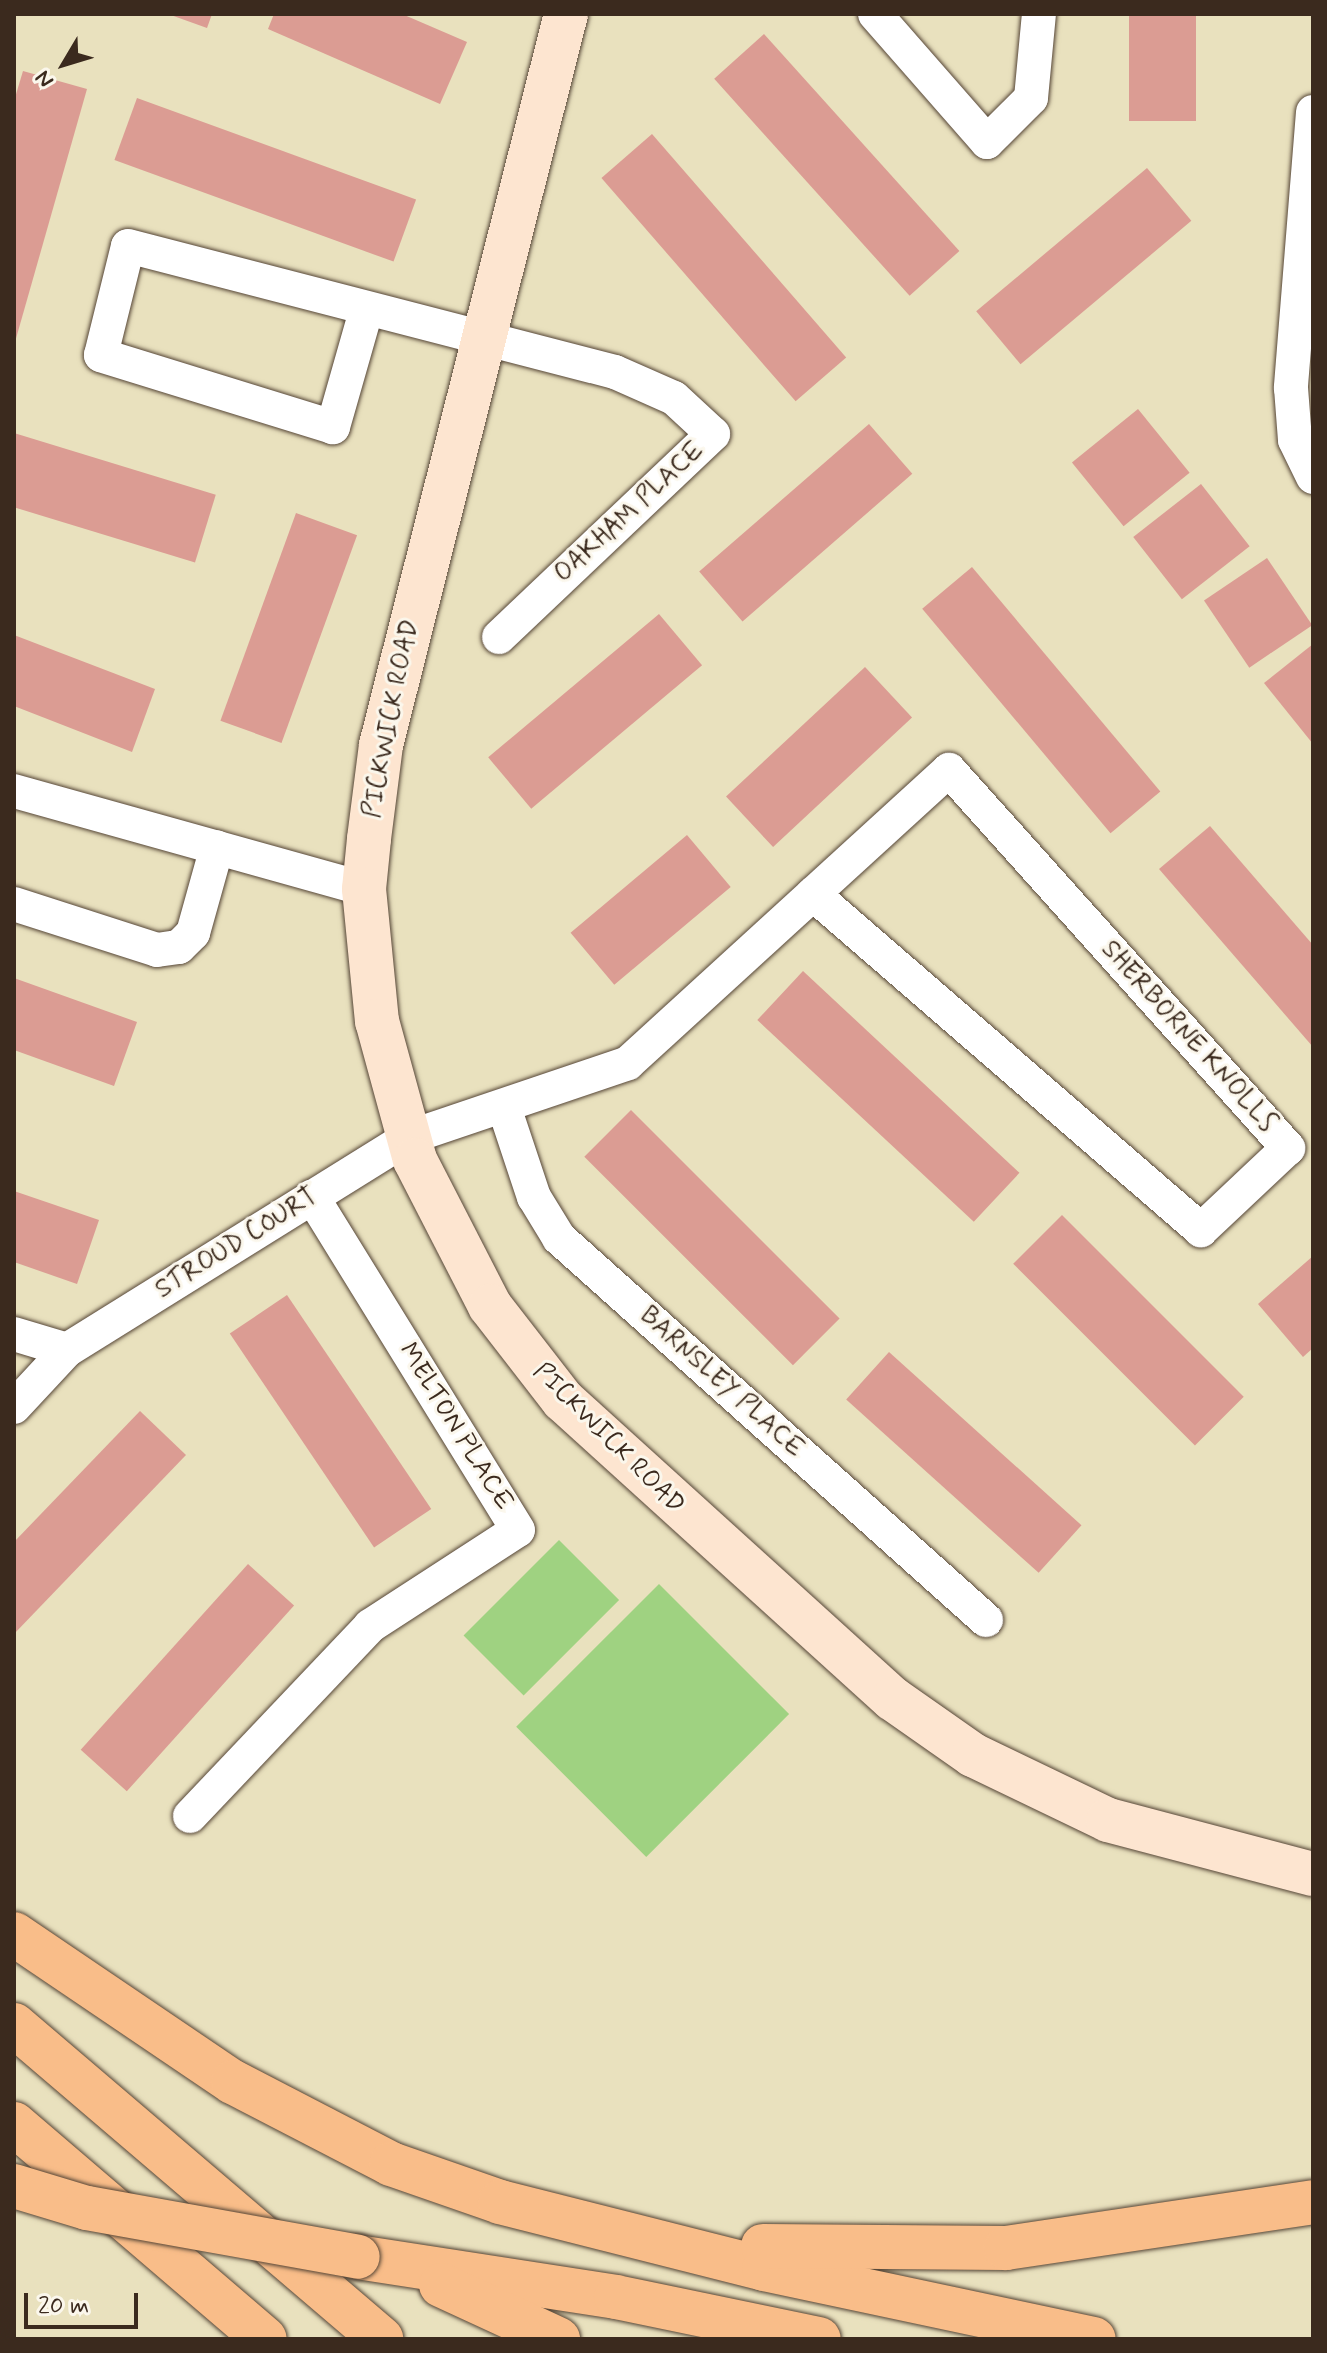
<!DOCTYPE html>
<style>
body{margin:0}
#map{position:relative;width:1327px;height:2353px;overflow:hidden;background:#e9e1be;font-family:Mynerve,sans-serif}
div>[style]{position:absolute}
.green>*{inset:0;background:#9fd281;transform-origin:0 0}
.building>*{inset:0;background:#db9c93;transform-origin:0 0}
.roads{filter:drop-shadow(0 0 2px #554536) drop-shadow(0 0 2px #554536)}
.street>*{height:34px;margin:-17px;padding:0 17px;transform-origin:17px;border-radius:17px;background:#fff}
.secondary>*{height:44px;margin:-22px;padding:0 22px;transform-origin:22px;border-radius:22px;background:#fde5d0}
.highway>*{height:44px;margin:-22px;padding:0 22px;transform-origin:22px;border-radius:22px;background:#f9bd89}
.bridges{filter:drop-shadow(0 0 2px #554536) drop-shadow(0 0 2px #554536)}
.highway-bridge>*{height:44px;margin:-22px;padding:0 22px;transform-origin:22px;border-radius:22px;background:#f9bd89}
span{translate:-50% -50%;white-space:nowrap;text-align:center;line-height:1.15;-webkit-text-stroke:6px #fbf7ec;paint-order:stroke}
.street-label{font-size:26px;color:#3b2a1e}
.frame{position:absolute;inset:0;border:16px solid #3b2a1e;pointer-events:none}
.north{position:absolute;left:24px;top:24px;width:80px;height:80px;-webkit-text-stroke:6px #fbf7ec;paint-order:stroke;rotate:232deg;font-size:22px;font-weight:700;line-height:32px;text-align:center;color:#3b2a1e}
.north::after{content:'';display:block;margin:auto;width:28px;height:36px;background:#3b2a1e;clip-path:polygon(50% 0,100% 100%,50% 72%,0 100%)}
.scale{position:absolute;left:24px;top:2293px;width:114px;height:36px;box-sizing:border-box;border:4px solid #3b2a1e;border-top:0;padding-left:10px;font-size:24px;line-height:28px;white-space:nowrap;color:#3b2a1e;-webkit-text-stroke:6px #fbf7ec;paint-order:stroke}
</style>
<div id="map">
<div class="green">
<div style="left:559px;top:1540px;width:85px;height:135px;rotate:45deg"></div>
<div style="left:659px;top:1584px;width:184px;height:202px;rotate:45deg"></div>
</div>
<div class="building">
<div style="clip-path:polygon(168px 14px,212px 14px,207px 28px)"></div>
<div style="clip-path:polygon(274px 14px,402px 14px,467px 42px,440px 104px,268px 29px)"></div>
<div style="left:1129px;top:14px;width:67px;height:107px"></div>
<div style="left:764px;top:34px;width:292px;height:67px;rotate:48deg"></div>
<div style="clip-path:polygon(23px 71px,87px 89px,15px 342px,14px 101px)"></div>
<div style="left:137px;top:98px;width:297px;height:66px;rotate:20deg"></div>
<div style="left:652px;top:134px;width:296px;height:67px;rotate:49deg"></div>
<div style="left:1147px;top:168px;width:69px;height:223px;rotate:50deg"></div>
<div style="left:1138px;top:409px;width:82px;height:85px;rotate:51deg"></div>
<div style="left:869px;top:424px;width:66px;height:225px;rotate:49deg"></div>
<div style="left:14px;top:433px;width:211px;height:71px;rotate:17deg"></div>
<div style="left:1201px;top:484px;width:79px;height:86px;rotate:52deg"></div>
<div style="left:296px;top:513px;width:65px;height:221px;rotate:20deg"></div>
<div style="left:1267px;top:558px;width:81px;height:76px;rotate:56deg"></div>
<div style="left:972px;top:567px;width:293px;height:65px;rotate:50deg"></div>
<div style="left:659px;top:614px;width:67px;height:223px;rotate:50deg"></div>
<div style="clip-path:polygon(14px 635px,155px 689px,132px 752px,14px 706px)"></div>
<div style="clip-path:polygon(1313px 644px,1313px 744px,1264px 683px)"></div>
<div style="left:865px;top:667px;width:69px;height:190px;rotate:47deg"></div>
<div style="clip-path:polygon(1210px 826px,1313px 945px,1313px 1047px,1159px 869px)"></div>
<div style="left:687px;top:835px;width:68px;height:152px;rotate:50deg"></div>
<div style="left:803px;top:971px;width:296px;height:67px;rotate:43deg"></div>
<div style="clip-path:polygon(14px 978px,137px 1022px,114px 1086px,14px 1050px)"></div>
<div style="left:631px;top:1110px;width:295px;height:66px;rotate:45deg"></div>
<div style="clip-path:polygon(14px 1191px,99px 1220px,77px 1284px,14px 1262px)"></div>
<div style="left:1062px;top:1215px;width:257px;height:69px;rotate:45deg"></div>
<div style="clip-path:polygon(1313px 1256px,1313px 1348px,1303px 1357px,1258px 1304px)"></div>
<div style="left:287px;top:1295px;width:258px;height:69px;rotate:56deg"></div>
<div style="left:889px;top:1352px;width:259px;height:64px;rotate:42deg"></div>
<div style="clip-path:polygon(140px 1411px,186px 1455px,14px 1634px,14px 1542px)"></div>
<div style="left:248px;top:1564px;width:62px;height:250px;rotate:42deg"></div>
</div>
<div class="roads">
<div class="street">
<div style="left:875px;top:14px;width:170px;rotate:48.8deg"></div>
<div style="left:987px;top:142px;width:62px;rotate:-45deg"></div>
<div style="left:1031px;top:98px;width:84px;rotate:-84.6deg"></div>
<div style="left:1313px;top:112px;width:277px;rotate:94.6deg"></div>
<div style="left:1291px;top:388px;width:52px;rotate:85.6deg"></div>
<div style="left:1295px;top:440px;width:41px;rotate:64.1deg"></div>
<div style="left:366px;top:311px;width:121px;rotate:105.9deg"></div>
<div style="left:333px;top:427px;width:243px;rotate:-162.8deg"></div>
<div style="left:101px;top:355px;width:112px;rotate:-76.1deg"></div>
<div style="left:128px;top:246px;width:503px;rotate:14.51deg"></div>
<div style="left:615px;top:372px;width:64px;rotate:23.8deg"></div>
<div style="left:674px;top:398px;width:53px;rotate:42.7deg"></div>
<div style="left:713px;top:434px;width:295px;rotate:136.5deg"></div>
<div style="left:14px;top:791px;width:363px;rotate:15.6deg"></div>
<div style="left:14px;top:904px;width:150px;rotate:17.8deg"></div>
<div style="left:157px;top:950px;width:22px;rotate:-8deg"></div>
<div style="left:179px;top:947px;width:20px;rotate:-45deg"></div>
<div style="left:193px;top:933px;width:89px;rotate:-74.4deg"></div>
<div style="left:505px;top:1110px;width:92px;rotate:71.6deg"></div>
<div style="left:534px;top:1197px;width:48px;rotate:58.6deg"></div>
<div style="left:559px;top:1238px;width:573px;rotate:41.82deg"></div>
<div style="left:14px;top:1334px;width:55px;rotate:16.8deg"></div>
<div style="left:14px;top:1407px;width:78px;rotate:-47.1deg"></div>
<div style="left:67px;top:1350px;width:401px;rotate:-31.9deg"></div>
<div style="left:407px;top:1138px;width:233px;rotate:-18.7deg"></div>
<div style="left:628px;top:1063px;width:251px;rotate:-42.4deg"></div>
<div style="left:813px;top:894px;width:184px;rotate:-42.4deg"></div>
<div style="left:949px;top:770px;width:508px;rotate:48.11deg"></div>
<div style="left:1288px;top:1148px;width:120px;rotate:136.7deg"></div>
<div style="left:1201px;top:1230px;width:513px;rotate:-139.11deg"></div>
<div style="left:190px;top:1816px;width:262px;rotate:-46.5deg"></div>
<div style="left:370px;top:1626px;width:176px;rotate:-33deg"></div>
<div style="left:518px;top:1530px;width:392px;rotate:-121.7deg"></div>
</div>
<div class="secondary">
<div style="left:566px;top:14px;width:754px;rotate:104.2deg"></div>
<div style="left:381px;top:745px;width:95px;rotate:97.3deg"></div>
<div style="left:369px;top:839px;width:50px;rotate:95.7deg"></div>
<div style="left:364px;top:889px;width:133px;rotate:84.4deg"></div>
<div style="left:377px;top:1021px;width:144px;rotate:74.7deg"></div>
<div style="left:415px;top:1160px;width:164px;rotate:62.8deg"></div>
<div style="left:490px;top:1306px;width:119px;rotate:52.2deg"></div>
<div style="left:563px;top:1400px;width:445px;rotate:42.2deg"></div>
<div style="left:893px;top:1699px;width:98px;rotate:35deg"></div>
<div style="left:973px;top:1755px;width:150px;rotate:25.7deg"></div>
<div style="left:1108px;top:1820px;width:212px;rotate:14.8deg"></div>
</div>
<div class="highway">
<div style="left:14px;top:1934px;width:264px;rotate:34.1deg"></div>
<div style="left:233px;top:2082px;width:178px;rotate:27.4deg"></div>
<div style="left:391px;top:2164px;width:115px;rotate:19.2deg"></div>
<div style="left:500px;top:2202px;width:272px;rotate:14.2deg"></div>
<div style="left:764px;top:2269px;width:337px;rotate:12deg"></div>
<div style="left:14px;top:2025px;width:483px;rotate:40.5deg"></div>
<div style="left:14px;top:2124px;width:330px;rotate:40.6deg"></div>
<div style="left:763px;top:2246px;width:243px;rotate:0.5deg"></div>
<div style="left:1006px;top:2248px;width:310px;rotate:-8.5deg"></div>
<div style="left:358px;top:2257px;width:261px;rotate:8.8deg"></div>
<div style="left:616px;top:2297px;width:207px;rotate:11.7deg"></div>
<div style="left:441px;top:2285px;width:129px;rotate:24.8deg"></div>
</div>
</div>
<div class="bridges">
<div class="highway-bridge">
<div style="left:14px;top:2186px;width:76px;rotate:16.8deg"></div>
<div style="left:87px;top:2208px;width:275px;rotate:10.2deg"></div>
</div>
</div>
<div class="street-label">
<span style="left:630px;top:513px;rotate:-43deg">OAKHAM PLACE</span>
<span style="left:392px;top:719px;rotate:-79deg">PICKWICK ROAD</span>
<span style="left:1188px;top:1037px;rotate:48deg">SHERBORNE KNOLLS</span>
<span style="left:237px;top:1244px;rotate:-32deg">STROUD COURT</span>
<span style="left:721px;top:1383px;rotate:42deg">BARNSLEY PLACE</span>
<span style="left:455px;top:1427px;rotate:58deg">MELTON PLACE</span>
<span style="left:608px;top:1439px;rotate:45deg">PICKWICK ROAD</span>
</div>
<div class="frame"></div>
<div class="north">N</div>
<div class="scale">20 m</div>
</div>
